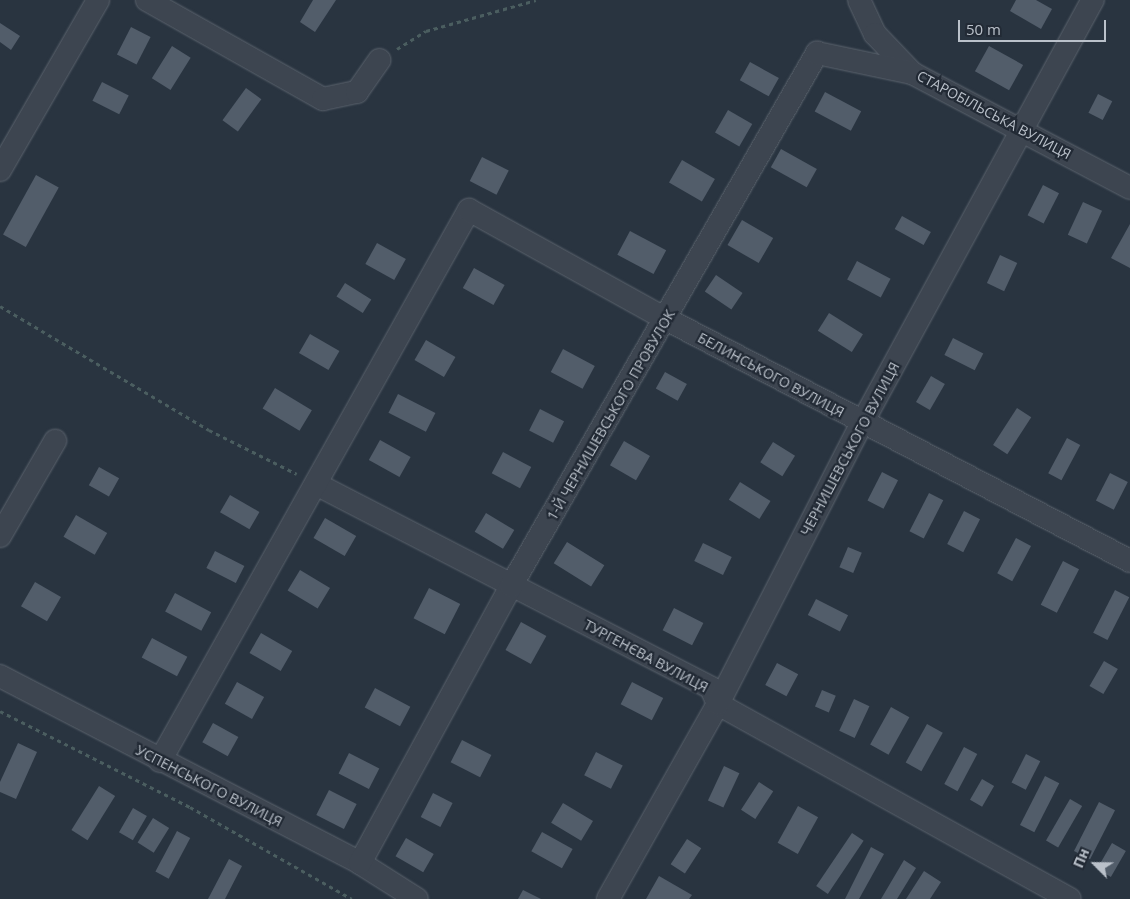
<!DOCTYPE html>
<meta charset="utf-8">
<style>
body{margin:0}
#map{position:relative;width:1130px;height:899px;overflow:hidden;background:#293440;font-family:"Open Sans",sans-serif}
div>[style]{position:absolute}
.building>*{inset:0;background:#525d6a;transform-origin:0 0}
.path>*{height:3px;margin-top:-1.5px;transform-origin:0;background:repeating-linear-gradient(90deg,#4b5e60 0 4px,transparent 0 8px)}
.roads{filter:drop-shadow(0 0 1px #5b636d) drop-shadow(0 0 1px #5b636d)}
.minor>*{height:22px;margin:-11px;padding:0 11px;transform-origin:11px;border-radius:11px;background:#3d4550}
span{translate:-50% -50%;white-space:nowrap;text-align:center;line-height:1.15;-webkit-text-stroke:4.5px #222a35;paint-order:stroke}
.street-label{font-size:14px;color:#bac1ca}
.north{position:absolute;left:1070px;top:839px;width:50px;height:50px;-webkit-text-stroke:4px #222a35;paint-order:stroke;rotate:293deg;font-size:14px;font-weight:700;line-height:20px;text-align:center;color:#bac1ca}
.north::after{content:'';display:block;margin:auto;width:18px;height:22px;background:#bac1ca;clip-path:polygon(50% 0,100% 100%,50% 72%,0 100%)}
.scale{position:absolute;left:958px;top:20px;width:148px;height:22px;box-sizing:border-box;border:2px solid #bac1ca;border-top:0;padding-left:6px;font-size:15px;line-height:18px;white-space:nowrap;color:#bac1ca;-webkit-text-stroke:4px #222a35;paint-order:stroke}
</style>
<div id="map">
<div class="building">
<div style="clip-path:polygon(313px 0,336px 0,315px 32px,300px 22px)"></div>
<div style="clip-path:polygon(1016px 0,1036px 0,1052px 9px,1041px 29px,1010px 11px)"></div>
<div style="clip-path:polygon(0 23px,20px 36px,11px 50px,0 42px)"></div>
<div style="left:131px;top:27px;width:22px;height:31px;rotate:27deg"></div>
<div style="left:172px;top:46px;width:22px;height:38px;rotate:32deg"></div>
<div style="left:989px;top:46px;width:39px;height:29px;rotate:29deg"></div>
<div style="left:750px;top:62px;width:33px;height:21px;rotate:29deg"></div>
<div style="left:102px;top:82px;width:30px;height:21px;rotate:27deg"></div>
<div style="left:246px;top:88px;width:19px;height:40px;rotate:36deg"></div>
<div style="left:825px;top:92px;width:41px;height:22px;rotate:28deg"></div>
<div style="left:1098px;top:94px;width:16px;height:21px;rotate:27deg"></div>
<div style="left:728px;top:110px;width:28px;height:26px;rotate:30deg"></div>
<div style="left:781px;top:149px;width:41px;height:21px;rotate:29deg"></div>
<div style="left:482px;top:157px;width:30px;height:27px;rotate:27deg"></div>
<div style="left:682px;top:160px;width:38px;height:26px;rotate:30deg"></div>
<div style="left:36px;top:175px;width:26px;height:68px;rotate:29deg"></div>
<div style="left:1043px;top:185px;width:18px;height:34px;rotate:27deg"></div>
<div style="left:1083px;top:202px;width:21px;height:36px;rotate:25deg"></div>
<div style="left:902px;top:216px;width:33px;height:15px;rotate:29deg"></div>
<div style="left:742px;top:220px;width:36px;height:29px;rotate:30deg"></div>
<div style="clip-path:polygon(1130px 224px,1130px 268px,1111px 258px)"></div>
<div style="left:630px;top:231px;width:41px;height:27px;rotate:28deg"></div>
<div style="left:377px;top:243px;width:33px;height:24px;rotate:29deg"></div>
<div style="left:1000px;top:255px;width:19px;height:31px;rotate:25deg"></div>
<div style="left:857px;top:261px;width:38px;height:21px;rotate:28deg"></div>
<div style="left:474px;top:268px;width:35px;height:23px;rotate:29deg"></div>
<div style="left:716px;top:275px;width:32px;height:20px;rotate:34deg"></div>
<div style="left:345px;top:283px;width:31px;height:16px;rotate:32deg"></div>
<div style="left:829px;top:313px;width:40px;height:21px;rotate:32deg"></div>
<div style="left:310px;top:334px;width:34px;height:22px;rotate:30deg"></div>
<div style="left:953px;top:338px;width:34px;height:19px;rotate:27deg"></div>
<div style="left:426px;top:340px;width:34px;height:23px;rotate:30deg"></div>
<div style="left:563px;top:349px;width:36px;height:26px;rotate:28deg"></div>
<div style="left:665px;top:372px;width:25px;height:19px;rotate:29deg"></div>
<div style="left:931px;top:376px;width:16px;height:30px;rotate:30deg"></div>
<div style="left:275px;top:388px;width:43px;height:24px;rotate:31deg"></div>
<div style="left:398px;top:394px;width:42px;height:21px;rotate:27deg"></div>
<div style="left:1017px;top:408px;width:17px;height:44px;rotate:33deg"></div>
<div style="left:540px;top:409px;width:27px;height:24px;rotate:27deg"></div>
<div style="left:1067px;top:438px;width:15px;height:40px;rotate:28deg"></div>
<div style="left:380px;top:440px;width:35px;height:23px;rotate:29deg"></div>
<div style="left:624px;top:441px;width:30px;height:28px;rotate:30deg"></div>
<div style="left:773px;top:442px;width:26px;height:24px;rotate:32deg"></div>
<div style="left:503px;top:452px;width:32px;height:24px;rotate:28deg"></div>
<div style="left:99px;top:467px;width:23px;height:21px;rotate:29deg"></div>
<div style="left:882px;top:472px;width:18px;height:32px;rotate:27deg"></div>
<div style="left:1110px;top:473px;width:20px;height:31px;rotate:27deg"></div>
<div style="left:740px;top:482px;width:36px;height:21px;rotate:32deg"></div>
<div style="left:929px;top:493px;width:16px;height:43px;rotate:27deg"></div>
<div style="left:230px;top:495px;width:34px;height:20px;rotate:30deg"></div>
<div style="left:964px;top:511px;width:18px;height:37px;rotate:27deg"></div>
<div style="left:486px;top:513px;width:33px;height:22px;rotate:31deg"></div>
<div style="left:76px;top:515px;width:36px;height:25px;rotate:30deg"></div>
<div style="left:325px;top:518px;width:36px;height:23px;rotate:30deg"></div>
<div style="left:1016px;top:538px;width:17px;height:40px;rotate:28deg"></div>
<div style="left:567px;top:542px;width:44px;height:25px;rotate:32deg"></div>
<div style="left:703px;top:543px;width:32px;height:20px;rotate:26deg"></div>
<div style="left:848px;top:547px;width:15px;height:22px;rotate:23deg"></div>
<div style="left:215px;top:551px;width:33px;height:19px;rotate:27deg"></div>
<div style="left:1063px;top:561px;width:18px;height:49px;rotate:27deg"></div>
<div style="left:300px;top:570px;width:35px;height:24px;rotate:31deg"></div>
<div style="left:35px;top:582px;width:30px;height:28px;rotate:30deg"></div>
<div style="left:429px;top:588px;width:35px;height:34px;rotate:27deg"></div>
<div style="left:1115px;top:590px;width:16px;height:48px;rotate:27deg"></div>
<div style="left:175px;top:593px;width:41px;height:21px;rotate:28deg"></div>
<div style="left:816px;top:599px;width:36px;height:18px;rotate:27deg"></div>
<div style="left:674px;top:608px;width:33px;height:25px;rotate:27deg"></div>
<div style="left:521px;top:622px;width:29px;height:32px;rotate:29deg"></div>
<div style="left:261px;top:633px;width:36px;height:23px;rotate:30deg"></div>
<div style="left:152px;top:638px;width:40px;height:22px;rotate:28deg"></div>
<div style="left:1104px;top:661px;width:16px;height:29px;rotate:30deg"></div>
<div style="left:777px;top:663px;width:24px;height:25px;rotate:28deg"></div>
<div style="left:237px;top:682px;width:31px;height:25px;rotate:29deg"></div>
<div style="left:632px;top:682px;width:35px;height:25px;rotate:27deg"></div>
<div style="left:375px;top:688px;width:40px;height:22px;rotate:28deg"></div>
<div style="left:822px;top:690px;width:15px;height:18px;rotate:23deg"></div>
<div style="left:854px;top:699px;width:17px;height:35px;rotate:25deg"></div>
<div style="left:891px;top:707px;width:21px;height:43px;rotate:29deg"></div>
<div style="left:213px;top:723px;width:29px;height:22px;rotate:29deg"></div>
<div style="left:927px;top:724px;width:18px;height:44px;rotate:29deg"></div>
<div style="left:462px;top:740px;width:33px;height:25px;rotate:27deg"></div>
<div style="clip-path:polygon(18px 743px,37px 752px,16px 799px,0 792px,0 782px)"></div>
<div style="left:964px;top:747px;width:15px;height:42px;rotate:28deg"></div>
<div style="left:596px;top:752px;width:30px;height:26px;rotate:27deg"></div>
<div style="left:349px;top:753px;width:34px;height:23px;rotate:27deg"></div>
<div style="left:1026px;top:754px;width:16px;height:32px;rotate:27deg"></div>
<div style="left:724px;top:766px;width:17px;height:38px;rotate:25deg"></div>
<div style="left:1045px;top:776px;width:16px;height:55px;rotate:27deg"></div>
<div style="left:982px;top:779px;width:14px;height:24px;rotate:30deg"></div>
<div style="left:759px;top:782px;width:17px;height:33px;rotate:33deg"></div>
<div style="left:99px;top:786px;width:19px;height:52px;rotate:32deg"></div>
<div style="left:329px;top:790px;width:31px;height:28px;rotate:27deg"></div>
<div style="left:433px;top:793px;width:22px;height:27px;rotate:27deg"></div>
<div style="left:1070px;top:799px;width:14px;height:48px;rotate:30deg"></div>
<div style="left:1099px;top:802px;width:18px;height:55px;rotate:27deg"></div>
<div style="left:563px;top:803px;width:35px;height:23px;rotate:31deg"></div>
<div style="left:798px;top:806px;width:23px;height:42px;rotate:29deg"></div>
<div style="left:133px;top:808px;width:16px;height:28px;rotate:30deg"></div>
<div style="left:153px;top:818px;width:19px;height:29px;rotate:32deg"></div>
<div style="left:177px;top:831px;width:15px;height:46px;rotate:28deg"></div>
<div style="left:542px;top:832px;width:35px;height:22px;rotate:29deg"></div>
<div style="left:852px;top:833px;width:14px;height:64px;rotate:34deg"></div>
<div style="left:406px;top:838px;width:32px;height:21px;rotate:30deg"></div>
<div style="left:687px;top:839px;width:17px;height:30px;rotate:33deg"></div>
<div style="left:1112px;top:843px;width:16px;height:30px;rotate:30deg"></div>
<div style="clip-path:polygon(871px 847px,884px 854px,859px 899px,845px 899px)"></div>
<div style="clip-path:polygon(229px 859px,242px 866px,225px 899px,208px 899px)"></div>
<div style="clip-path:polygon(904px 860px,916px 868px,897px 899px,881px 899px)"></div>
<div style="clip-path:polygon(924px 871px,941px 882px,930px 899px,906px 899px)"></div>
<div style="clip-path:polygon(659px 876px,692px 895px,689px 899px,646px 899px)"></div>
<div style="clip-path:polygon(523px 890px,541px 899px,518px 899px)"></div>
</div>
<div class="path">
<div style="left:397px;top:49px;width:34px;rotate:-32deg"></div>
<div style="left:426px;top:31px;width:114px;rotate:-15.7deg"></div>
<div style="left:0;top:306px;width:243px;rotate:30.7deg"></div>
<div style="left:209px;top:430px;width:98px;rotate:26.6deg"></div>
<div style="left:0;top:711px;width:213px;rotate:26.8deg"></div>
<div style="left:190px;top:807px;width:186px;rotate:29.6deg"></div>
</div>
<div class="roads">
<div class="minor">
<div style="left:147px;top:0;width:202px;rotate:29.4deg"></div>
<div style="left:323px;top:99px;width:35px;rotate:-12deg"></div>
<div style="left:357px;top:92px;width:39px;rotate:-55deg"></div>
<div style="left:859px;top:0;width:38px;rotate:65deg"></div>
<div style="left:875px;top:34px;width:54px;rotate:46.5deg"></div>
<div style="left:912px;top:73px;width:246px;rotate:27.8deg"></div>
<div style="left:0;top:170px;width:196px;rotate:-60deg"></div>
<div style="left:316px;top:484px;width:445px;rotate:27.3deg"></div>
<div style="left:711px;top:688px;width:17px;rotate:66deg"></div>
<div style="left:718px;top:704px;width:402px;rotate:29deg"></div>
<div style="left:0;top:536px;width:110px;rotate:-59.9deg"></div>
<div style="left:0;top:676px;width:406px;rotate:27.4deg"></div>
<div style="left:360px;top:863px;width:67px;rotate:32.3deg"></div>
<div style="left:160px;top:761px;width:632px;rotate:-60.72deg"></div>
<div style="left:469px;top:210px;width:225px;rotate:29deg"></div>
<div style="left:666px;top:319px;width:523px;rotate:27.54deg"></div>
<div style="left:360px;top:863px;width:315px;rotate:-61.4deg"></div>
<div style="left:511px;top:586px;width:615px;rotate:-60.14deg"></div>
<div style="left:817px;top:53px;width:97px;rotate:11.9deg"></div>
<div style="left:608px;top:899px;width:224px;rotate:-60.6deg"></div>
<div style="left:718px;top:704px;width:316px;rotate:-62.9deg"></div>
<div style="left:862px;top:423px;width:482px;rotate:-61.4deg"></div>
</div>
</div>
<div class="street-label">
<span style="left:994px;top:115px;rotate:28deg">СТАРОБІЛЬСЬКА ВУЛИЦЯ</span>
<span style="left:771px;top:375px;rotate:28deg">БЕЛИНСЬКОГО ВУЛИЦЯ</span>
<span style="left:611px;top:415px;rotate:-60deg">1-Й ЧЕРНИШЕВСЬКОГО ПРОВУЛОК</span>
<span style="left:850px;top:449px;rotate:-62deg">ЧЕРНИШЕВСЬКОГО ВУЛИЦЯ</span>
<span style="left:646px;top:656px;rotate:28deg">ТУРГЕНЄВА ВУЛИЦЯ</span>
<span style="left:209px;top:786px;rotate:27deg">УСПЕНСЬКОГО ВУЛИЦЯ</span>
</div>
<div class="north">Пн</div>
<div class="scale">50 m</div>
</div>
